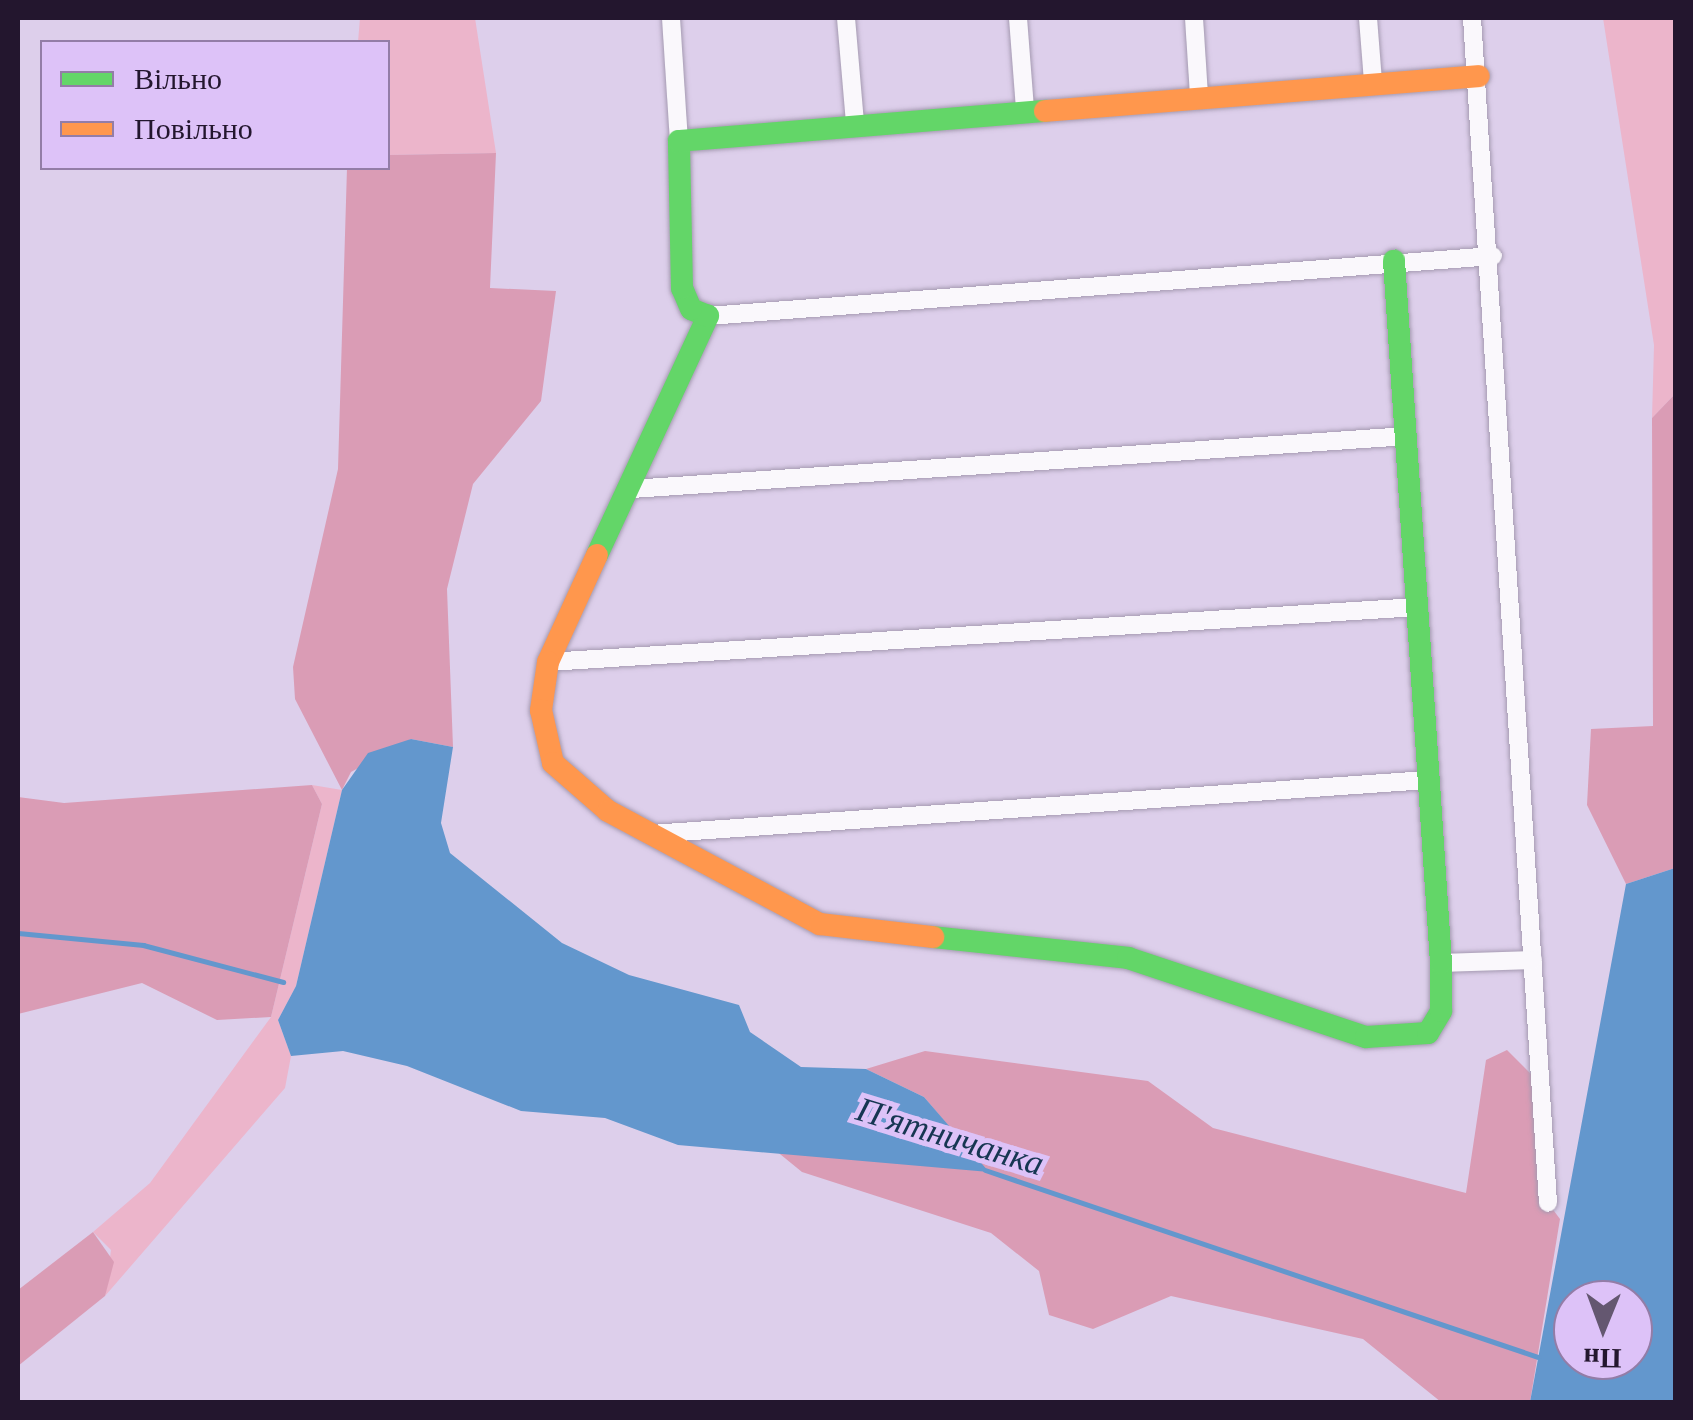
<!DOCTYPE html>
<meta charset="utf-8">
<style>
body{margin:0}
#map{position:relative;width:1693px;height:1420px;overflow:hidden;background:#ddcfeb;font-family:"Times New Roman",serif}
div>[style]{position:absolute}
.green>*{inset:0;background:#ecb5cb}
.forest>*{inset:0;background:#da9cb5}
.water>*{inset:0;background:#6397cd}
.stream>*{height:5px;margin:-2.5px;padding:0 2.5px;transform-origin:2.5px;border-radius:2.5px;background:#6397cd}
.roads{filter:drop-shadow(0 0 2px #a59ab1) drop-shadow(0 0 2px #a59ab1)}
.street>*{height:18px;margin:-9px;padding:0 9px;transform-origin:9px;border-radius:9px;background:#faf8fc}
.fast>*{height:22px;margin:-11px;padding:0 11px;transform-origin:11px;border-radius:11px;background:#63d668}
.slow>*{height:22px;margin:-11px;padding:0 11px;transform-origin:11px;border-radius:11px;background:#ff974d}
span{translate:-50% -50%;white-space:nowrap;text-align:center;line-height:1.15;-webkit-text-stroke:10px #ddc2f8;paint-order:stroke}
.water-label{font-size:35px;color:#163652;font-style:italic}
.frame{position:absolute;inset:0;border:20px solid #23162e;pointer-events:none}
.legend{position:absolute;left:40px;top:40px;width:350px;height:130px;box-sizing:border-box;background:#ddc2f8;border:2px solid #937da7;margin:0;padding:12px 18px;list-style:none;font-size:30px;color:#23162e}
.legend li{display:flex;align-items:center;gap:20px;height:50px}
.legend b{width:50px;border:2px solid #937da7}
.north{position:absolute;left:1553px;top:1280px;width:100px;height:100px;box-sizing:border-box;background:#ddc2f8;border:2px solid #937da7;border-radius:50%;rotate:181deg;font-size:28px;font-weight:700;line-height:40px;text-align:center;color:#23162e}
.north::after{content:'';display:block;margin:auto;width:35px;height:45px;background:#645770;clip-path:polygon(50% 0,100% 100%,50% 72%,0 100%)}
</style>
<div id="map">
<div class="green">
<div style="clip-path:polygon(360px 18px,475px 18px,496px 153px,388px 155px,388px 42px,358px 42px)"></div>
<div style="clip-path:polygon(1603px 18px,1675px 18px,1675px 394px,1652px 418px,1654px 345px)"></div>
<div style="clip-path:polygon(312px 785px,342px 790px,296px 986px,278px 1020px,291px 1056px,285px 1088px,105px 1296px,111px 1250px,93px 1232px,150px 1183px,271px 1017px,322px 804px)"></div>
</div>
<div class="forest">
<div style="clip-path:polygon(496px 153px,490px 288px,556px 291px,541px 401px,473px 484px,447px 589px,453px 747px,411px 739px,351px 772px,342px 790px,295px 699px,293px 667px,338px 469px,347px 168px,388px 168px,388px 155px)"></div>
<div style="clip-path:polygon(1675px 394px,1675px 868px,1626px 884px,1587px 805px,1591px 729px,1653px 726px,1652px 418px)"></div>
<div style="clip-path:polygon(312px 785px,322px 804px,271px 1017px,217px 1020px,142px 983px,18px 1014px,18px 797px,64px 803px)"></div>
<div style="clip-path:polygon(1507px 1050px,1535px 1078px,1548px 1203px,1560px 1219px,1530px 1402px,1441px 1402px,1363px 1339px,1171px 1296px,1093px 1329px,1049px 1315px,1039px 1271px,991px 1233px,802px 1172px,775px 1150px,987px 1171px,924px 1097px,866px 1069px,925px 1051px,1148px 1081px,1213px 1128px,1466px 1193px,1486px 1060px)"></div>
<div style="clip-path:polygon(93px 1232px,114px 1262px,105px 1296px,18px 1366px,18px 1290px)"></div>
</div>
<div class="water">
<div style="clip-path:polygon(411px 739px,453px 747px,441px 823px,450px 853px,562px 943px,629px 975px,739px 1005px,750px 1032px,801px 1067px,866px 1069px,924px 1097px,989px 1172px,678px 1145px,605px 1118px,521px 1111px,407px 1066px,343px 1051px,291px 1056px,278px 1020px,296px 986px,342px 790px,368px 753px)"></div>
<div style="clip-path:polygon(evenodd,1675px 868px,1675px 1402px,1530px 1402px,1626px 884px,1675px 868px,1573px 1300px,1633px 1300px,1633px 1360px,1573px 1360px,1573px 1300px)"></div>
</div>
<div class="stream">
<div style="left:18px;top:933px;width:126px;rotate:5.5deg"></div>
<div style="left:143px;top:945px;width:145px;rotate:14.8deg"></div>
<div style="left:985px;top:1170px;width:584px;rotate:18.68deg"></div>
</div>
<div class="roads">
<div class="street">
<div style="left:671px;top:18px;width:123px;rotate:86.3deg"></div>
<div style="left:846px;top:18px;width:105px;rotate:85.1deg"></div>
<div style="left:1018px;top:18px;width:92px;rotate:85.6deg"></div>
<div style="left:1194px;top:18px;width:77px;rotate:86.3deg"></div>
<div style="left:1368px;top:18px;width:63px;rotate:85.5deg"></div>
<div style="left:1472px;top:18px;width:1187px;rotate:86.33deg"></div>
<div style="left:708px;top:316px;width:787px;rotate:-4.37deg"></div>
<div style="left:632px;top:489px;width:777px;rotate:-3.91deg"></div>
<div style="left:548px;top:662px;width:872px;rotate:-3.62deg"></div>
<div style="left:651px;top:834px;width:779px;rotate:-3.98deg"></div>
<div style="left:1441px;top:963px;width:92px;rotate:-1.9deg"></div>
</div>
<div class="fast">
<div style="left:597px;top:555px;width:264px;rotate:-65.1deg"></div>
<div style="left:708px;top:316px;width:18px;rotate:-158deg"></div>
<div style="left:691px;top:309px;width:23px;rotate:-113deg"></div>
<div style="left:682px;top:288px;width:147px;rotate:-91.2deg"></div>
<div style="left:679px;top:141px;width:367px;rotate:-4.7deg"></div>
<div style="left:933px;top:937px;width:196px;rotate:6.1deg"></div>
<div style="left:1128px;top:958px;width:251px;rotate:18.4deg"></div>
<div style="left:1366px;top:1037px;width:62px;rotate:-3.7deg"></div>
<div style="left:1428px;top:1033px;width:26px;rotate:-59deg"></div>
<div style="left:1441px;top:1011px;width:48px;rotate:-90deg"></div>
<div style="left:1441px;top:963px;width:704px;rotate:-93.83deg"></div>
</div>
<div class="slow">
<div style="left:1045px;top:111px;width:435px;rotate:-4.6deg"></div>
<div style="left:597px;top:555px;width:118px;rotate:114.6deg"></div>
<div style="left:548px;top:662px;width:49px;rotate:98.3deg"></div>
<div style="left:541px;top:710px;width:54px;rotate:77.2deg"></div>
<div style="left:553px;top:763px;width:73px;rotate:41.1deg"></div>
<div style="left:608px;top:811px;width:240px;rotate:28.1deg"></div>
<div style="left:820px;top:924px;width:114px;rotate:6.6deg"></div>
</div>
</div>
<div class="water-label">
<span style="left:950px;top:1137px;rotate:17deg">П'ятничанка</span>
</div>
<div class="frame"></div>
<ul class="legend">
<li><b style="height:12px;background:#63d668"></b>Вільно</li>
<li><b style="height:12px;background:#ff974d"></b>Повільно</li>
</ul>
<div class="north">Пн</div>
</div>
